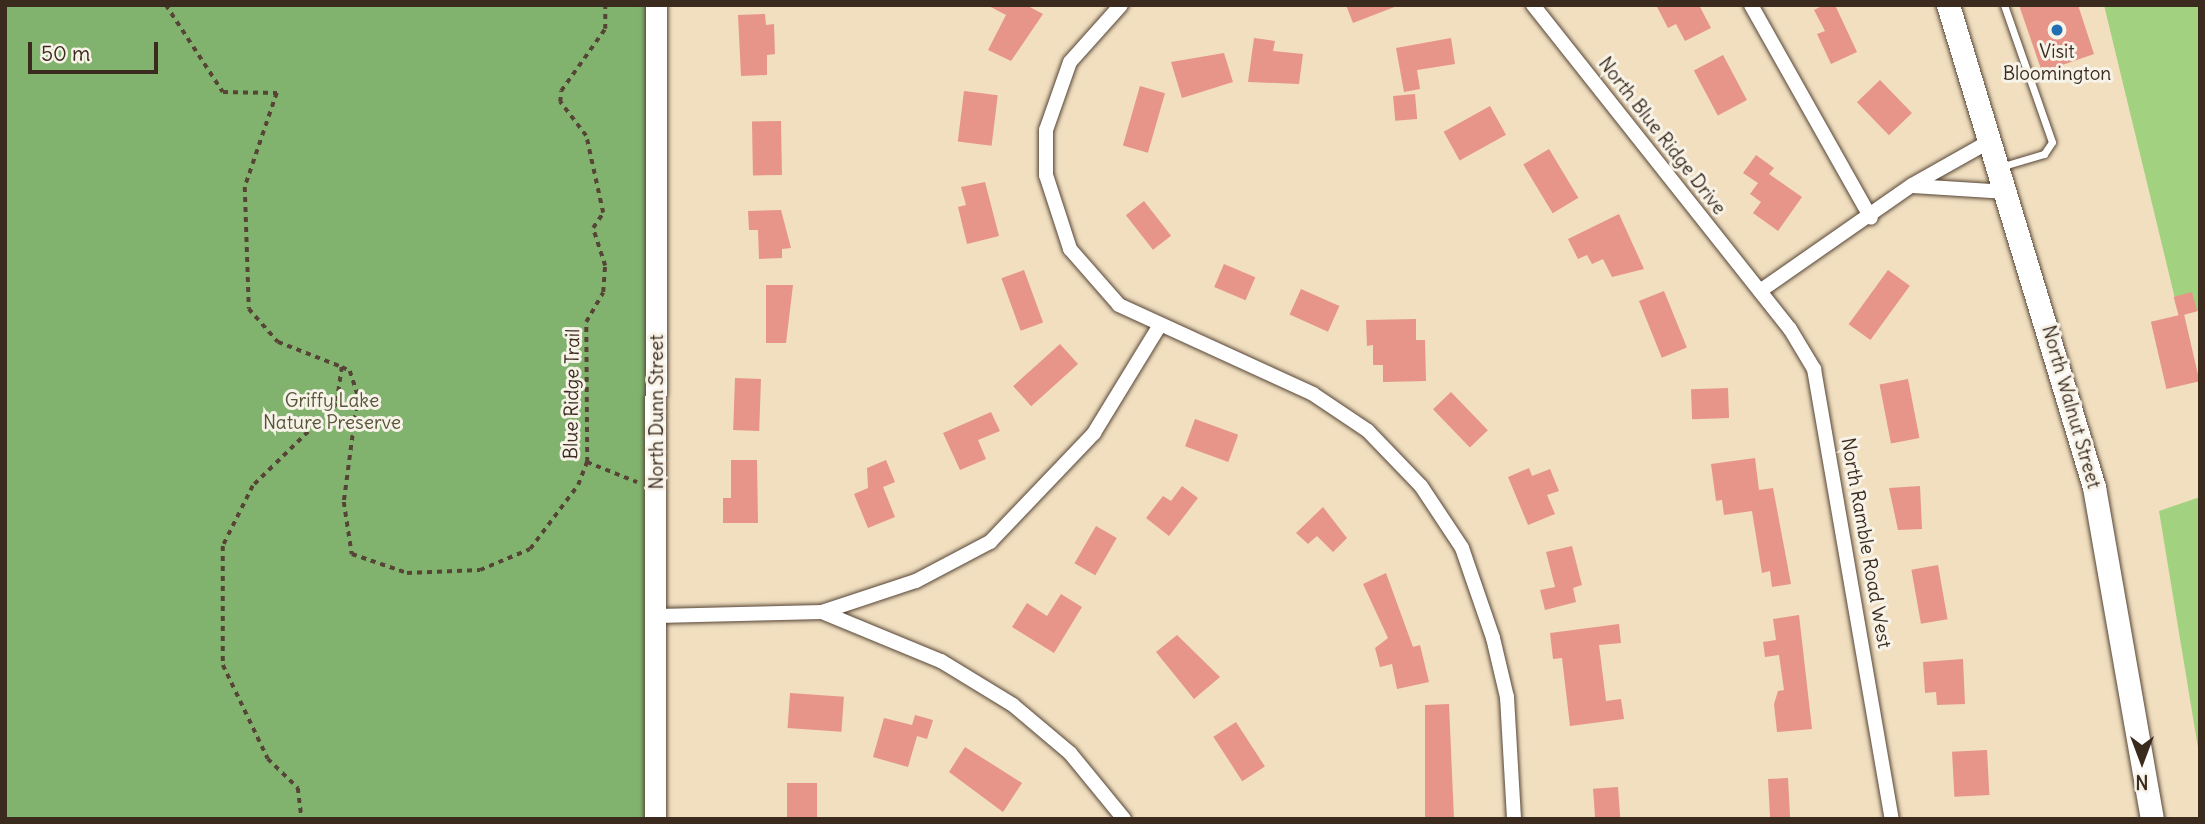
<!DOCTYPE html>
<style>
body{margin:0}
#map{position:relative;width:2205px;height:824px;overflow:hidden;background:#f1dfc0;font-family:Delius,sans-serif}
div>[style]{position:absolute}
.green>*{inset:0;background:#a2d17f}
.forest>*{inset:0;background:#81b36e;transform-origin:0 0}
.building>*{inset:0;background:#e69588;transform-origin:0 0}
.path>*{height:3.5px;margin-top:-1.75px;transform-origin:0;background:repeating-linear-gradient(90deg,#564536 0 5px,transparent 0 10px)}
.roads{filter:drop-shadow(0 0 2px #564536) drop-shadow(0 0 2px #564536)}
.lane>*{height:7px;margin:-3.5px;padding:0 3.5px;transform-origin:3.5px;border-radius:3.5px;background:#fff}
.street>*{height:14px;margin:-7px;padding:0 7px;transform-origin:7px;border-radius:7px;background:#fff}
.secondary>*{height:21px;margin:-10.5px;padding:0 10.5px;transform-origin:10.5px;border-radius:10.5px;background:#fff}
.primary>*{height:23px;margin:-11.5px;padding:0 11.5px;transform-origin:11.5px;border-radius:11.5px;background:#fff}
.dots>*{width:19px;height:19px;translate:-50% -50%;box-sizing:border-box;border:4px solid #f7f3e8;border-radius:50%}
span{translate:-50% -50%;white-space:nowrap;text-align:center;line-height:1.15;-webkit-text-stroke:6px #f7f3e8;paint-order:stroke}
.poi-label{font-size:19px;color:#3b2a1e}
.street-label{font-size:19px;color:#3b2a1e}
.park-label{font-size:19px;color:#555436}
.frame{position:absolute;inset:0;border:7px solid #3b2a1e;pointer-events:none}
.north{position:absolute;left:2107px;top:726px;width:70px;height:70px;-webkit-text-stroke:5px #f7f3e8;paint-order:stroke;rotate:180deg;font-size:19px;font-weight:700;line-height:28px;text-align:center;color:#3b2a1e}
.north::after{content:'';display:block;margin:auto;width:24px;height:32px;background:#3b2a1e;clip-path:polygon(50% 0,100% 100%,50% 72%,0 100%)}
.scale{position:absolute;left:28px;top:42px;width:130px;height:32px;box-sizing:border-box;border:4px solid #3b2a1e;border-top:0;padding-left:9px;font-size:21px;line-height:24px;white-space:nowrap;color:#3b2a1e;-webkit-text-stroke:5px #f7f3e8;paint-order:stroke}
</style>
<div id="map">
<div class="green">
<div style="clip-path:polygon(2104px 5px,2200px 5px,2200px 311px,2178px 311px)"></div>
<div style="clip-path:polygon(2200px 497px,2200px 760px,2159px 511px)"></div>
</div>
<div class="forest">
<div style="left:5px;top:5px;width:642px;height:814px"></div>
</div>
<div class="building">
<div style="clip-path:polygon(987px 5px,1026px 5px,1043px 14px,1011px 61px,988px 50px,1006px 15px)"></div>
<div style="clip-path:polygon(1346px 5px,1396px 5px,1397px 6px,1353px 23px)"></div>
<div style="clip-path:polygon(1656px 5px,1699px 5px,1711px 28px,1685px 41px,1676px 24px,1668px 28px)"></div>
<div style="clip-path:polygon(1824px 5px,1835px 5px,1857px 52px,1831px 64px,1817px 34px,1825px 31px,1814px 10px)"></div>
<div style="clip-path:polygon(2019px 5px,2078px 5px,2094px 54px,2042px 72px)"></div>
<div style="clip-path:polygon(765px 14px,766px 25px,774px 24px,775px 54px,767px 55px,767px 75px,741px 76px,738px 15px)"></div>
<div style="clip-path:polygon(1254px 38px,1275px 41px,1273px 51px,1303px 54px,1299px 84px,1248px 82px)"></div>
<div style="clip-path:polygon(1451px 38px,1455px 64px,1417px 70px,1420px 89px,1404px 92px,1396px 48px)"></div>
<div style="clip-path:polygon(1224px 53px,1233px 82px,1182px 98px,1171px 62px)"></div>
<div style="left:1723px;top:55px;width:51px;height:33px;rotate:62deg"></div>
<div style="left:1880px;top:80px;width:46px;height:32px;rotate:46deg"></div>
<div style="left:1140px;top:86px;width:26px;height:62px;rotate:16deg"></div>
<div style="left:964px;top:91px;width:34px;height:51px;rotate:7deg"></div>
<div style="left:1415px;top:94px;width:25px;height:22px;rotate:85deg"></div>
<div style="left:1490px;top:106px;width:33px;height:53px;rotate:61deg"></div>
<div style="left:781px;top:121px;width:54px;height:29px;rotate:89deg"></div>
<div style="left:1549px;top:149px;width:57px;height:30px;rotate:59deg"></div>
<div style="clip-path:polygon(1756px 155px,1774px 168px,1769px 174px,1802px 197px,1778px 231px,1753px 213px,1761px 202px,1750px 194px,1758px 183px,1743px 173px)"></div>
<div style="clip-path:polygon(985px 182px,999px 236px,967px 244px,958px 207px,966px 205px,961px 187px)"></div>
<div style="left:1144px;top:201px;width:44px;height:23px;rotate:52deg"></div>
<div style="clip-path:polygon(781px 210px,791px 248px,782px 249px,782px 258px,759px 259px,758px 230px,749px 230px,748px 211px)"></div>
<div style="clip-path:polygon(1619px 214px,1644px 269px,1612px 277px,1603px 259px,1592px 264px,1587px 255px,1578px 259px,1568px 239px)"></div>
<div style="left:1224px;top:264px;width:34px;height:25px;rotate:23deg"></div>
<div style="left:1024px;top:270px;width:56px;height:24px;rotate:70deg"></div>
<div style="left:1888px;top:270px;width:27px;height:67px;rotate:36deg"></div>
<div style="clip-path:polygon(766px 285px,793px 285px,786px 343px,766px 343px)"></div>
<div style="left:1301px;top:289px;width:42px;height:28px;rotate:24deg"></div>
<div style="left:1664px;top:291px;width:61px;height:27px;rotate:68deg"></div>
<div style="left:2192px;top:292px;width:20px;height:19px;rotate:75deg"></div>
<div style="left:2184px;top:314px;width:69px;height:34px;rotate:77deg"></div>
<div style="clip-path:polygon(1416px 319px,1416px 340px,1425px 340px,1426px 381px,1383px 382px,1383px 365px,1373px 365px,1373px 345px,1367px 346px,1366px 320px)"></div>
<div style="left:1060px;top:344px;width:27px;height:63px;rotate:48deg"></div>
<div style="left:735px;top:378px;width:26px;height:52px;rotate:2deg"></div>
<div style="left:1908px;top:379px;width:60px;height:29px;rotate:79deg"></div>
<div style="left:1728px;top:388px;width:30px;height:37px;rotate:88deg"></div>
<div style="left:1451px;top:392px;width:53px;height:25px;rotate:46deg"></div>
<div style="clip-path:polygon(991px 412px,1000px 431px,978px 440px,986px 459px,960px 470px,943px 433px)"></div>
<div style="left:1195px;top:419px;width:46px;height:29px;rotate:20deg"></div>
<div style="clip-path:polygon(1755px 458px,1759px 490px,1773px 488px,1791px 584px,1772px 587px,1770px 571px,1762px 573px,1752px 511px,1724px 515px,1722px 500px,1716px 501px,1711px 464px)"></div>
<div style="clip-path:polygon(731px 460px,757px 460px,758px 523px,723px 523px,723px 498px,731px 498px)"></div>
<div style="clip-path:polygon(886px 460px,895px 482px,883px 487px,895px 517px,868px 528px,854px 494px,868px 488px,867px 468px)"></div>
<div style="clip-path:polygon(1529px 468px,1532px 476px,1550px 469px,1559px 491px,1547px 495px,1555px 514px,1528px 525px,1508px 477px)"></div>
<div style="clip-path:polygon(1182px 486px,1198px 498px,1169px 536px,1146px 518px,1163px 496px,1171px 501px)"></div>
<div style="clip-path:polygon(1920px 486px,1922px 529px,1898px 530px,1889px 488px)"></div>
<div style="clip-path:polygon(1323px 507px,1347px 538px,1333px 552px,1317px 536px,1308px 544px,1296px 533px)"></div>
<div style="left:1096px;top:526px;width:24px;height:43px;rotate:30deg"></div>
<div style="clip-path:polygon(1572px 546px,1582px 585px,1573px 588px,1576px 602px,1545px 610px,1540px 590px,1555px 587px,1546px 552px)"></div>
<div style="left:1938px;top:565px;width:55px;height:27px;rotate:80deg"></div>
<div style="clip-path:polygon(1386px 573px,1413px 647px,1420px 645px,1429px 682px,1397px 689px,1392px 664px,1380px 667px,1375px 648px,1388px 638px,1363px 584px)"></div>
<div style="clip-path:polygon(1061px 594px,1082px 607px,1054px 653px,1012px 627px,1027px 603px,1047px 616px)"></div>
<div style="clip-path:polygon(1799px 615px,1812px 729px,1777px 732px,1774px 704px,1778px 691px,1784px 690px,1779px 655px,1765px 657px,1763px 642px,1776px 640px,1773px 619px)"></div>
<div style="clip-path:polygon(1619px 624px,1621px 643px,1599px 645px,1606px 701px,1621px 699px,1624px 719px,1570px 726px,1562px 658px,1553px 659px,1550px 633px)"></div>
<div style="clip-path:polygon(1177px 635px,1220px 677px,1194px 699px,1156px 652px)"></div>
<div style="clip-path:polygon(1963px 659px,1965px 704px,1937px 705px,1936px 692px,1925px 693px,1923px 662px)"></div>
<div style="left:790px;top:693px;width:54px;height:35px;rotate:4deg"></div>
<div style="clip-path:polygon(1449px 704px,1454px 819px,1425px 819px,1425px 705px)"></div>
<div style="clip-path:polygon(915px 715px,933px 720px,927px 739px,917px 736px,908px 767px,873px 757px,884px 718px,912px 725px)"></div>
<div style="left:1236px;top:722px;width:53px;height:27px;rotate:57deg"></div>
<div style="clip-path:polygon(965px 747px,1022px 783px,1003px 812px,949px 772px)"></div>
<div style="left:1987px;top:750px;width:45px;height:35px;rotate:87deg"></div>
<div style="left:1788px;top:778px;width:41px;height:20px;rotate:87deg"></div>
<div style="left:787px;top:783px;width:30px;height:36px"></div>
<div style="left:1618px;top:787px;width:32px;height:25px;rotate:86deg"></div>
</div>
<div class="path">
<div style="left:166px;top:5px;width:104px;rotate:56.8deg"></div>
<div style="left:223px;top:92px;width:54px;rotate:1.1deg"></div>
<div style="left:277px;top:93px;width:99px;rotate:108.8deg"></div>
<div style="left:245px;top:187px;width:122px;rotate:88.1deg"></div>
<div style="left:249px;top:309px;width:44px;rotate:48.7deg"></div>
<div style="left:278px;top:342px;width:69px;rotate:21.3deg"></div>
<div style="left:342px;top:367px;width:37px;rotate:98deg"></div>
<div style="left:337px;top:404px;width:117px;rotate:135.7deg"></div>
<div style="left:253px;top:486px;width:67px;rotate:116.6deg"></div>
<div style="left:223px;top:546px;width:119px;rotate:90deg"></div>
<div style="left:223px;top:665px;width:104px;rotate:64.4deg"></div>
<div style="left:268px;top:759px;width:42px;rotate:44deg"></div>
<div style="left:298px;top:788px;width:31px;rotate:83deg"></div>
<div style="left:342px;top:367px;width:9px;rotate:27deg"></div>
<div style="left:350px;top:371px;width:26px;rotate:72deg"></div>
<div style="left:358px;top:396px;width:107px;rotate:97.5deg"></div>
<div style="left:344px;top:502px;width:53px;rotate:81.3deg"></div>
<div style="left:352px;top:554px;width:58px;rotate:19.1deg"></div>
<div style="left:407px;top:573px;width:73px;rotate:-2.4deg"></div>
<div style="left:480px;top:570px;width:54px;rotate:-22.8deg"></div>
<div style="left:530px;top:549px;width:80px;rotate:-53.1deg"></div>
<div style="left:578px;top:485px;width:25px;rotate:-69deg"></div>
<div style="left:587px;top:462px;width:140px;rotate:-90.4deg"></div>
<div style="left:586px;top:322px;width:34px;rotate:-60deg"></div>
<div style="left:603px;top:292px;width:26px;rotate:-86deg"></div>
<div style="left:605px;top:266px;width:40px;rotate:-108deg"></div>
<div style="left:593px;top:228px;width:18px;rotate:-56deg"></div>
<div style="left:603px;top:213px;width:79px;rotate:-102.4deg"></div>
<div style="left:586px;top:136px;width:43px;rotate:-127.4deg"></div>
<div style="left:560px;top:102px;width:11px;rotate:-85deg"></div>
<div style="left:561px;top:91px;width:76px;rotate:-54.6deg"></div>
<div style="left:605px;top:29px;width:24px;rotate:-90deg"></div>
<div style="left:587px;top:462px;width:54px;rotate:21.8deg"></div>
</div>
<div class="roads">
<div class="lane">
<div style="left:2000px;top:167px;width:46px;rotate:-16.5deg"></div>
<div style="left:2044px;top:154px;width:14px;rotate:-56deg"></div>
<div style="left:2052px;top:142px;width:145px;rotate:-109.3deg"></div>
</div>
<div class="street">
<div style="left:1121px;top:5px;width:76px;rotate:131.8deg"></div>
<div style="left:1070px;top:62px;width:72px;rotate:109.4deg"></div>
<div style="left:1046px;top:130px;width:45px;rotate:90deg"></div>
<div style="left:1046px;top:175px;width:78px;rotate:72deg"></div>
<div style="left:1070px;top:249px;width:74px;rotate:48.8deg"></div>
<div style="left:1119px;top:305px;width:213px;rotate:24.6deg"></div>
<div style="left:1313px;top:394px;width:66px;rotate:33.9deg"></div>
<div style="left:1368px;top:431px;width:76px;rotate:46.1deg"></div>
<div style="left:1421px;top:486px;width:74px;rotate:56.5deg"></div>
<div style="left:1462px;top:548px;width:95px;rotate:71deg"></div>
<div style="left:1493px;top:638px;width:61px;rotate:76.7deg"></div>
<div style="left:1507px;top:697px;width:122px;rotate:86.7deg"></div>
<div style="left:1533px;top:5px;width:414px;rotate:51.6deg"></div>
<div style="left:1790px;top:329px;width:47px;rotate:59deg"></div>
<div style="left:1814px;top:369px;width:457px;rotate:80.2deg"></div>
<div style="left:1751px;top:5px;width:244px;rotate:60.6deg"></div>
<div style="left:1913px;top:186px;width:94px;rotate:3.7deg"></div>
<div style="left:1760px;top:291px;width:185px;rotate:-34.9deg"></div>
<div style="left:1912px;top:185px;width:90px;rotate:-29.4deg"></div>
<div style="left:822px;top:612px;width:129px;rotate:22.4deg"></div>
<div style="left:941px;top:661px;width:84px;rotate:31.4deg"></div>
<div style="left:1013px;top:705px;width:75px;rotate:40.1deg"></div>
<div style="left:1070px;top:753px;width:85px;rotate:50.7deg"></div>
<div style="left:658px;top:616px;width:164px;rotate:-1.4deg"></div>
<div style="left:822px;top:612px;width:99px;rotate:-18.3deg"></div>
<div style="left:916px;top:581px;width:84px;rotate:-27.8deg"></div>
<div style="left:990px;top:542px;width:151px;rotate:-46.3deg"></div>
<div style="left:1094px;top:433px;width:123px;rotate:-58.6deg"></div>
</div>
<div class="secondary">
<div style="left:655px;top:819px;width:814px;rotate:-89.93deg"></div>
</div>
<div class="primary">
<div style="left:1948px;top:5px;width:504px;rotate:73.15deg"></div>
<div style="left:2094px;top:487px;width:337px;rotate:80.1deg"></div>
</div>
</div>
<div class="dots">
<div style="left:2057px;top:30px;background:#1f6fb2"></div>
</div>
<div class="poi-label">
<span style="left:2057px;top:63px">Visit<br>Bloomington</span>
</div>
<div class="street-label">
<span style="left:1662px;top:136px;rotate:52deg">North Blue Ridge Drive</span>
<span style="left:572px;top:394px;rotate:-89deg">Blue Ridge Trail</span>
<span style="left:2071px;top:407px;rotate:74deg">North Walnut Street</span>
<span style="left:657px;top:412px;rotate:-90deg">North Dunn Street</span>
<span style="left:1866px;top:543px;rotate:80deg">North Ramble Road West</span>
</div>
<div class="park-label">
<span style="left:332px;top:412px">Griffy Lake<br>Nature Preserve</span>
</div>
<div class="frame"></div>
<div class="north">N</div>
<div class="scale">50 m</div>
</div>
